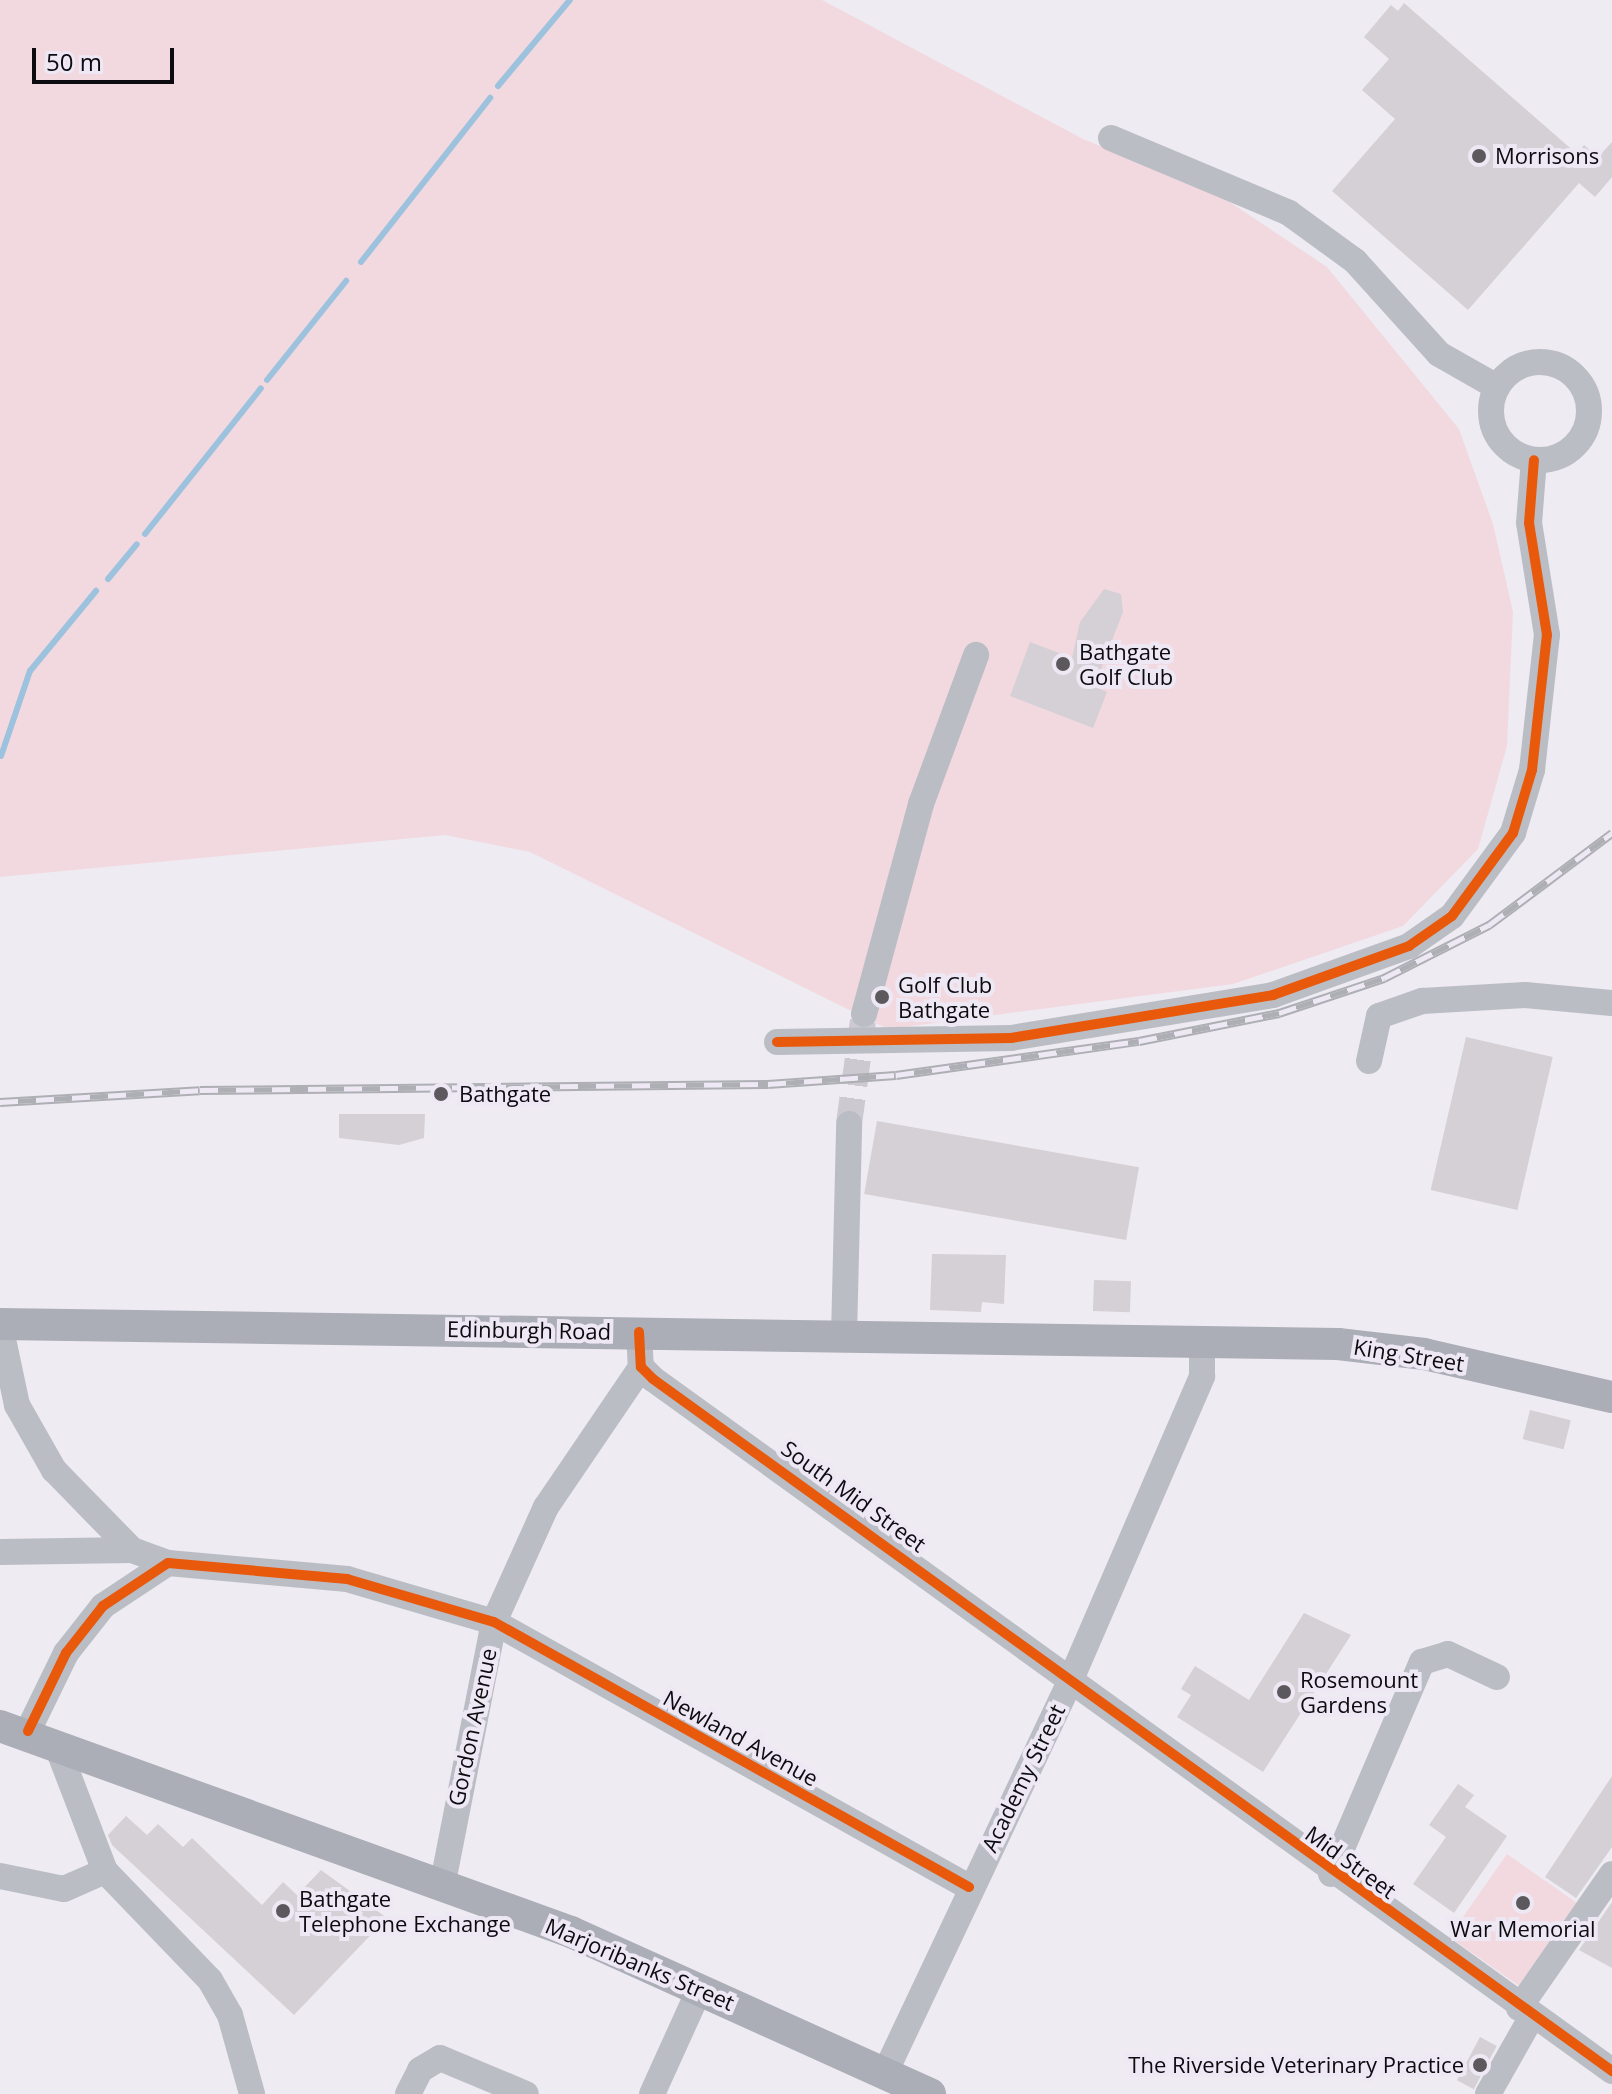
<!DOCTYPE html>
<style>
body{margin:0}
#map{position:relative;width:1612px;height:2094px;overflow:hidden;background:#eeebf2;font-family:"Open Sans",sans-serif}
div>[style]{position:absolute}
.green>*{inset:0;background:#f2d9df;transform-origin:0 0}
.stream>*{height:6px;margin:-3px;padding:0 3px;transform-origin:3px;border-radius:3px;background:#9dc2de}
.building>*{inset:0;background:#d4d0d5;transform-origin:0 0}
.minor-tunnel>*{height:26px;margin-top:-13px;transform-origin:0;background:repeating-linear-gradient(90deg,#ccc9d0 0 26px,transparent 0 39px)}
.minor>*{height:26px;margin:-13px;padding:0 13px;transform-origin:13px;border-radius:13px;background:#bbbdc5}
.minor>.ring{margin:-13px;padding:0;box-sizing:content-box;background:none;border:26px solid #bbbdc5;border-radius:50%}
.major>*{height:32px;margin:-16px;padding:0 16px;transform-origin:16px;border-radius:16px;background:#abadb7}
.rail>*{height:9px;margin-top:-4.5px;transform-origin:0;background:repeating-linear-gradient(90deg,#eee8f5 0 18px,#aeafb5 0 36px);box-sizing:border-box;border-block:2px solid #aeafb5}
.cycleway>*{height:10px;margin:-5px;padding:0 5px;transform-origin:5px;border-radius:5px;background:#e8590c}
.dots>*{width:22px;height:22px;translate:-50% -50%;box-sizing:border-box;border:4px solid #eee8f5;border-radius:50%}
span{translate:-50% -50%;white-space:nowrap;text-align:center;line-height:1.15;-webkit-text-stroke:8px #eee8f5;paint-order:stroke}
.poi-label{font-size:22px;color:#0c0b0f}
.left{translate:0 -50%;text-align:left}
.right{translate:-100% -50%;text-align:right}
.street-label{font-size:22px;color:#0c0b0f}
.scale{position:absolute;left:32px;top:48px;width:142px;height:36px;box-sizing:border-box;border:4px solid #0c0b0f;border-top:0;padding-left:10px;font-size:24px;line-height:28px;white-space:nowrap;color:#0c0b0f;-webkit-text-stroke:6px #eee8f5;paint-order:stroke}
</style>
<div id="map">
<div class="green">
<div style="clip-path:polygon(0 0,822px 0,1083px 139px,1216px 193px,1327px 267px,1459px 429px,1493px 524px,1513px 612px,1507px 746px,1478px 849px,1403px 926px,1233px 984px,888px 1029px,530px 852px,445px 835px,0 877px)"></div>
<div style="left:1507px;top:1854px;width:85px;height:101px;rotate:35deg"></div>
</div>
<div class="stream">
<div style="left:498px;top:86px;width:112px;rotate:-50.1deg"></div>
<div style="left:361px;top:262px;width:209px;rotate:-51.8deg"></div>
<div style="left:267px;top:380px;width:127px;rotate:-51.4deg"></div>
<div style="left:145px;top:534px;width:186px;rotate:-51.5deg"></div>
<div style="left:108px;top:579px;width:45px;rotate:-50.4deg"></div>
<div style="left:1px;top:756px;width:90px;rotate:-71.2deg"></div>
<div style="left:30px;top:671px;width:104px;rotate:-50.5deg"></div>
</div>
<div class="building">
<div style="clip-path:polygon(1404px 3px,1577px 154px,1584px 145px,1598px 157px,1612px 142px,1612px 177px,1595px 197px,1579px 183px,1468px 310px,1332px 191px,1395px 119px,1362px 90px,1389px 59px,1364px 37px,1391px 5px,1398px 11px)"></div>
<div style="clip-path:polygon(1104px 589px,1121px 594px,1123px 612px,1101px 669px,1098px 688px,1107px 692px,1093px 728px,1010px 696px,1030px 642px,1072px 658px,1080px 622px)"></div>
<div style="left:1466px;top:1037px;width:89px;height:157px;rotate:13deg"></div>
<div style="clip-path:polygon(339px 1114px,425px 1114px,424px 1138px,399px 1145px,339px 1138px)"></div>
<div style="left:877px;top:1121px;width:266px;height:74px;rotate:10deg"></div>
<div style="clip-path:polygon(932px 1254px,1006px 1255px,1004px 1304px,982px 1302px,981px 1312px,930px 1310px)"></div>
<div style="left:1094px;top:1280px;width:37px;height:31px;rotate:2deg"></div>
<div style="left:1530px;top:1410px;width:42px;height:30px;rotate:14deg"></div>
<div style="clip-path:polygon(1304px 1613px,1351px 1635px,1263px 1772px,1177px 1717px,1191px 1695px,1181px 1689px,1195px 1666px,1249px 1700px)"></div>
<div style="clip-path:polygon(1612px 1776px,1612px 1847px,1576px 1898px,1545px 1877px)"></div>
<div style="clip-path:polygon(1458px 1784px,1474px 1795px,1465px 1807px,1507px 1836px,1454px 1913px,1413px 1884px,1446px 1837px,1429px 1825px)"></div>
<div style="clip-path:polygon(126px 1816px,147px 1835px,158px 1824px,183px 1847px,192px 1838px,262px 1905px,283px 1882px,297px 1895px,321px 1870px,387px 1918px,294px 2015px,112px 1845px,108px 1835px)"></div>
<div style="clip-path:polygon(1612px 1902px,1612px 1968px,1579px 1950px)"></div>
<div style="left:1480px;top:2037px;width:19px;height:49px;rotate:28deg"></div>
</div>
<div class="minor-tunnel">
<div style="left:849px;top:1124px;width:105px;rotate:-82.3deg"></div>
</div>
<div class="minor">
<div style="left:1111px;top:138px;width:193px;rotate:22.8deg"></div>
<div style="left:1289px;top:213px;width:82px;rotate:36deg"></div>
<div style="left:1355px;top:261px;width:125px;rotate:47.9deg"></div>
<div style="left:1439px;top:354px;width:67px;rotate:29.6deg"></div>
<div class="ring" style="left:1491px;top:362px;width:72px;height:72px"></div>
<div style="left:864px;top:1014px;width:218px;rotate:-74.8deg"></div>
<div style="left:921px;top:804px;width:159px;rotate:-69.7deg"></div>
<div style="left:777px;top:1042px;width:234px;rotate:-1deg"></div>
<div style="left:1011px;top:1038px;width:266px;rotate:-9.3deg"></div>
<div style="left:1273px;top:995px;width:145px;rotate:-19.8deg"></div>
<div style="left:1409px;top:946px;width:52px;rotate:-34.9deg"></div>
<div style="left:1452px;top:916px;width:103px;rotate:-53.7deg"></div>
<div style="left:1513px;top:833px;width:66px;rotate:-73.2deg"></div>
<div style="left:1532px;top:770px;width:136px;rotate:-83.7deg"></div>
<div style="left:1547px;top:635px;width:113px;rotate:-99.1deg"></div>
<div style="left:1529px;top:523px;width:63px;rotate:-85.5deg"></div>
<div style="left:1369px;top:1061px;width:46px;rotate:-77.5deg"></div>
<div style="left:1379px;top:1016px;width:46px;rotate:-19.2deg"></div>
<div style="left:1422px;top:1001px;width:103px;rotate:-3.3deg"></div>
<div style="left:1525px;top:995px;width:87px;rotate:5.3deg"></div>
<div style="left:0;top:1325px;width:82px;rotate:78deg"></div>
<div style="left:17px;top:1405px;width:75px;rotate:60.4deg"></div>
<div style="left:54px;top:1470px;width:112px;rotate:45.7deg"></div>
<div style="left:132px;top:1550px;width:38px;rotate:20deg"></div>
<div style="left:639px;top:1332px;width:35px;rotate:87deg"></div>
<div style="left:641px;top:1367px;width:17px;rotate:45deg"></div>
<div style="left:653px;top:1379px;width:1183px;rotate:35.81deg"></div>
<div style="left:844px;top:1336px;width:212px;rotate:-88.6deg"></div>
<div style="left:0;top:1552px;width:132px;rotate:-0.9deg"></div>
<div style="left:28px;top:1731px;width:87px;rotate:-64deg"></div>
<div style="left:66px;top:1653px;width:60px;rotate:-51.8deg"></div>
<div style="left:103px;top:1606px;width:78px;rotate:-33.5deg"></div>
<div style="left:168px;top:1563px;width:180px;rotate:5.1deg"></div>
<div style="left:347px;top:1579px;width:153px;rotate:16.3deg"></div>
<div style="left:494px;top:1622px;width:544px;rotate:29.16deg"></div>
<div style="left:57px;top:1746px;width:134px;rotate:69deg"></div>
<div style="left:105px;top:1871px;width:151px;rotate:46.1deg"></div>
<div style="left:210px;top:1980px;width:40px;rotate:60.3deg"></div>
<div style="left:230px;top:2015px;width:82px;rotate:74.4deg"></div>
<div style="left:1331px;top:1874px;width:231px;rotate:-66.8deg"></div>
<div style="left:1422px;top:1662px;width:27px;rotate:-17deg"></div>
<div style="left:1448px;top:1654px;width:54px;rotate:25.1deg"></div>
<div style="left:0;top:1876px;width:65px;rotate:11.5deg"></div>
<div style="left:64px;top:1889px;width:45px;rotate:-23.7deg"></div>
<div style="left:442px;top:1887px;width:270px;rotate:-78.9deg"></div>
<div style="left:494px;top:1622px;width:126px;rotate:-65.7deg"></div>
<div style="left:546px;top:1507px;width:169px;rotate:-55.8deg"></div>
<div style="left:1519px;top:2008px;width:163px;rotate:-55.2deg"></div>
<div style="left:884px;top:2075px;width:440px;rotate:-64.7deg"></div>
<div style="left:1072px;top:1677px;width:328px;rotate:-66.6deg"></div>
<div style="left:1202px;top:1376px;width:31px;rotate:-90deg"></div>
<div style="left:408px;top:2094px;width:27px;rotate:-63deg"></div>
<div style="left:420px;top:2070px;width:23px;rotate:-31deg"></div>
<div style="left:440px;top:2058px;width:93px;rotate:22.7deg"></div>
<div style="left:652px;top:2094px;width:116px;rotate:-65.6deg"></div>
<div style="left:1488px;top:2094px;width:87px;rotate:-60.5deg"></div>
</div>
<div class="major">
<div style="left:0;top:1324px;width:1338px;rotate:0.86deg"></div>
<div style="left:1338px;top:1344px;width:87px;rotate:6.6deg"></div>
<div style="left:1424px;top:1354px;width:193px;rotate:12.9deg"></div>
<div style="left:0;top:1726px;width:607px;rotate:19.84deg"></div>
<div style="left:571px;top:1932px;width:394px;rotate:24.3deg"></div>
</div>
<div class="rail">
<div style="left:0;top:1102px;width:200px;rotate:-3.4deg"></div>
<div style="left:200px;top:1090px;width:568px;rotate:-0.61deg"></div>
<div style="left:768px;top:1084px;width:128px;rotate:-4deg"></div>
<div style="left:896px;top:1075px;width:245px;rotate:-8deg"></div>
<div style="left:1139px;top:1041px;width:143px;rotate:-11.3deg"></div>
<div style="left:1279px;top:1013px;width:111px;rotate:-18.4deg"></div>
<div style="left:1384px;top:978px;width:118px;rotate:-26.8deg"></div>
<div style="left:1489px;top:925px;width:154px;rotate:-36.8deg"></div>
</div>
<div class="cycleway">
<div style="left:777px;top:1042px;width:234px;rotate:-1deg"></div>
<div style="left:1011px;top:1038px;width:266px;rotate:-9.3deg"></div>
<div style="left:1273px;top:995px;width:145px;rotate:-19.8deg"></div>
<div style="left:1409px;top:946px;width:52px;rotate:-34.9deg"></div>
<div style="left:1452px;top:916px;width:103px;rotate:-53.7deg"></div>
<div style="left:1513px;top:833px;width:66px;rotate:-73.2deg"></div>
<div style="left:1532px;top:770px;width:136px;rotate:-83.7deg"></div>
<div style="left:1547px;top:635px;width:113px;rotate:-99.1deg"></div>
<div style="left:1529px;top:523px;width:63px;rotate:-85.5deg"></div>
<div style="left:639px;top:1332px;width:35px;rotate:87deg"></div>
<div style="left:641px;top:1367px;width:17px;rotate:45deg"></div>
<div style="left:653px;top:1379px;width:1183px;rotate:35.81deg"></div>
<div style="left:28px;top:1731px;width:87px;rotate:-64deg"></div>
<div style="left:66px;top:1653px;width:60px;rotate:-51.8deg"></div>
<div style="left:103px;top:1606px;width:78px;rotate:-33.5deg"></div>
<div style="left:168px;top:1563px;width:180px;rotate:5.1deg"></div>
<div style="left:347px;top:1579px;width:153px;rotate:16.3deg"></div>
<div style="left:494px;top:1622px;width:544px;rotate:29.16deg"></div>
</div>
<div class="dots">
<div style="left:1479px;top:156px;background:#5b595e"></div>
<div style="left:1063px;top:664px;background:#5b595e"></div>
<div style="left:882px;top:997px;background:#5b595e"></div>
<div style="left:441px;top:1094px;background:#5b595e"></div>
<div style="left:1284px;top:1692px;background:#5b595e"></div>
<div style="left:1523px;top:1903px;background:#5b595e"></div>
<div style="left:283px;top:1911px;background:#5b595e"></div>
<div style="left:1480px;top:2065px;background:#5b595e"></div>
</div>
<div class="poi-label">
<span class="left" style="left:1495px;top:156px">Morrisons</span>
<span class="left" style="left:1079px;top:664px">Bathgate<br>Golf Club</span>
<span class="left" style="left:898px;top:997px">Golf Club<br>Bathgate</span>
<span class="left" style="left:459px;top:1094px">Bathgate</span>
<span class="left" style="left:1300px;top:1692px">Rosemount<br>Gardens</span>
<span class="left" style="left:299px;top:1911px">Bathgate<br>Telephone Exchange</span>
<span style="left:1523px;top:1929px">War Memorial</span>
<span class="right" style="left:1464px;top:2065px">The Riverside Veterinary Practice</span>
</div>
<div class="street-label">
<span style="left:529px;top:1330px;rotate:1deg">Edinburgh Road</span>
<span style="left:1409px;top:1355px;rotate:9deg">King Street</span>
<span style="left:854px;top:1496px;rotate:36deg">South Mid Street</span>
<span style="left:472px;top:1727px;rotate:-78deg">Gordon Avenue</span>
<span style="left:741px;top:1738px;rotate:29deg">Newland Avenue</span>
<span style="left:1023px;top:1778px;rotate:-64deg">Academy Street</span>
<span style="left:1351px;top:1862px;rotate:36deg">Mid Street</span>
<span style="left:640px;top:1964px;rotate:23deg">Marjoribanks Street</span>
</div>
<div class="scale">50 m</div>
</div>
